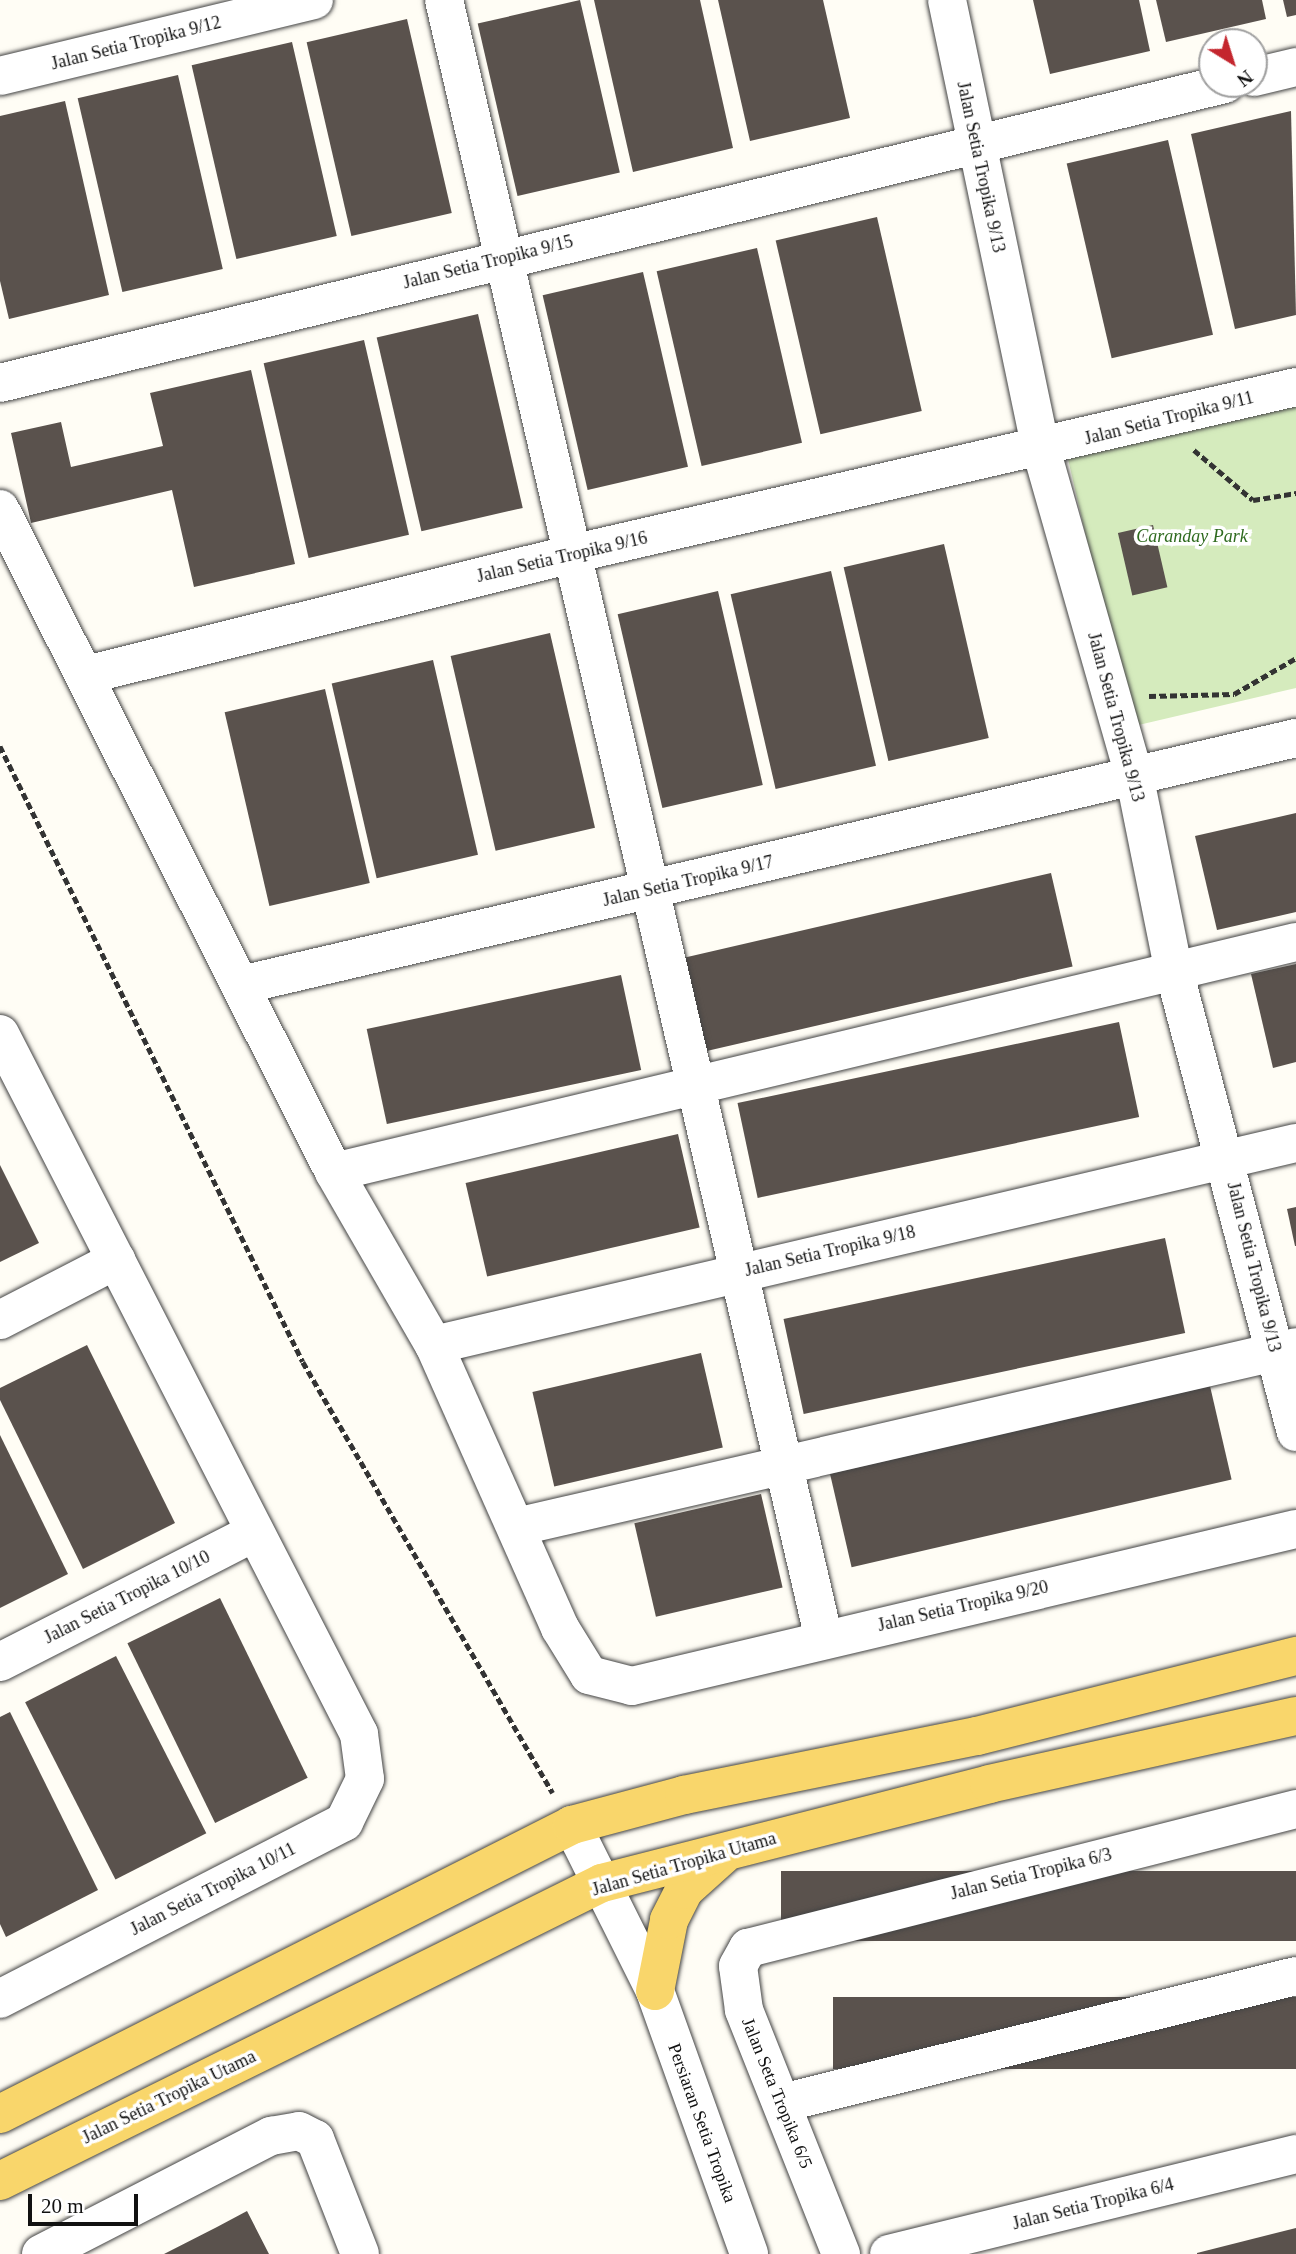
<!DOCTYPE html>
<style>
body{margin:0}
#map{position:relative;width:1296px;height:2254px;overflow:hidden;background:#fffdf5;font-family:"Times New Roman",serif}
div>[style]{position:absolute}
.green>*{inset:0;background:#d5ebbd}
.building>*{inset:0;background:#5a524d;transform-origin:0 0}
.path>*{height:4.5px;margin-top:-2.25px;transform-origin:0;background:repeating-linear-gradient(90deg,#333 0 7px,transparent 0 10.5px)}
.roads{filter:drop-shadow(0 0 2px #444) drop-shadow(0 0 2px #444)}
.minor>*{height:38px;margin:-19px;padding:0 19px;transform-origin:19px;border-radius:19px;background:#fff}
.major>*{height:38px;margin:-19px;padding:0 19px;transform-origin:19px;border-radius:19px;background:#f9d66b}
span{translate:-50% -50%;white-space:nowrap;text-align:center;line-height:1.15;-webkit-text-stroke:7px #fff;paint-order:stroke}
.street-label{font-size:18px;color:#111}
.park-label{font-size:18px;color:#2f6b1f;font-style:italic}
.north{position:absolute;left:1198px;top:28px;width:70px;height:70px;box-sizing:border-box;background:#fff;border:2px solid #a0a0a0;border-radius:50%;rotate:142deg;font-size:19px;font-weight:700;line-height:28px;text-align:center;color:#111}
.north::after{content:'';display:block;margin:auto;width:24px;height:32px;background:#c4262e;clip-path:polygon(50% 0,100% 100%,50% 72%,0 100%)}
.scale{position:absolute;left:28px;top:2194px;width:110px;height:32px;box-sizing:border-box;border:4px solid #111;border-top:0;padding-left:9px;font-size:21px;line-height:24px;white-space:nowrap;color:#111;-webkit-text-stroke:5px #fff;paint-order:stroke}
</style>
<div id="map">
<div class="green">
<div style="clip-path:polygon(1296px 405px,1296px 688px,1130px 727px,1068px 459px)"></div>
</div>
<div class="building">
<div style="left:580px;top:0;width:177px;height:105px;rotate:77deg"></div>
<div style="clip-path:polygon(594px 0,700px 0,733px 148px,633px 172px)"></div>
<div style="clip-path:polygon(718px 0,823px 0,850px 118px,750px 141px)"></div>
<div style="clip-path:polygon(1033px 0,1139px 0,1150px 51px,1050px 74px)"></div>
<div style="clip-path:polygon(1156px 0,1262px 0,1266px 19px,1166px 42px)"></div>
<div style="clip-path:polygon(1283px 0,1296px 0,1296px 15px,1287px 17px)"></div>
<div style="left:407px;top:19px;width:199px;height:103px;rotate:77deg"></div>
<div style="left:292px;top:42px;width:199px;height:103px;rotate:77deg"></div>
<div style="left:178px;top:75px;width:199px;height:103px;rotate:77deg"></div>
<div style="clip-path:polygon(65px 101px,109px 295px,9px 319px,0 281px,0 116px)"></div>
<div style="clip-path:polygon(1291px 111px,1296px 315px,1235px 329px,1191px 134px)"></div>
<div style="left:1168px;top:140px;width:200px;height:104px;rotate:77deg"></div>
<div style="left:877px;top:217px;width:199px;height:104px;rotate:77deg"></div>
<div style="left:757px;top:248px;width:200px;height:103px;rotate:77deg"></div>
<div style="left:643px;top:272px;width:200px;height:103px;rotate:77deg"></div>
<div style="left:478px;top:314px;width:199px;height:104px;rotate:77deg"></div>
<div style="left:364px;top:340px;width:200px;height:103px;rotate:77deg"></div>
<div style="clip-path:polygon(251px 370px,295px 564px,194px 587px,172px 490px,31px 523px,11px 433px,61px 422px,71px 467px,163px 446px,150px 393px)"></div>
<div style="left:1153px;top:525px;width:64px;height:36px;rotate:77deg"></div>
<div style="left:944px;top:544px;width:199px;height:103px;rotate:77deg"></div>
<div style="left:831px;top:571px;width:200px;height:103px;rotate:77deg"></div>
<div style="left:718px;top:591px;width:199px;height:103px;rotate:77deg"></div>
<div style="left:550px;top:633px;width:200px;height:102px;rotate:77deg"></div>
<div style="left:433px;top:660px;width:200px;height:104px;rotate:77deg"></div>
<div style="left:325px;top:689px;width:199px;height:103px;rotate:77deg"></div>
<div style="clip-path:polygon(1296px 813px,1296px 912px,1217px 930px,1195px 836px)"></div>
<div style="left:1051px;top:873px;width:96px;height:391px;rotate:77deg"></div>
<div style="clip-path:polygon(1296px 964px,1296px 1062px,1273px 1068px,1251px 974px)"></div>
<div style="left:621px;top:975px;width:97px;height:260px;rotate:78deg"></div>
<div style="left:1119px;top:1022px;width:97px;height:390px;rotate:78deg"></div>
<div style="left:678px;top:1134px;width:96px;height:218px;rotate:77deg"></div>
<div style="clip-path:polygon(0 1165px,39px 1243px,0 1262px)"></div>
<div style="clip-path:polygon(1296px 1207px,1296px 1246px,1295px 1246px,1287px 1209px)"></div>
<div style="left:1165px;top:1238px;width:97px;height:390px;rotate:78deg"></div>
<div style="clip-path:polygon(87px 1345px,175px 1523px,83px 1569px,0 1400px,0 1388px)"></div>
<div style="left:701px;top:1353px;width:97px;height:173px;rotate:77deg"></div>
<div style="left:1210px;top:1386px;width:96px;height:390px;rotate:77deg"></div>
<div style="clip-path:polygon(0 1435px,68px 1574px,0 1608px)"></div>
<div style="left:761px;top:1494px;width:96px;height:130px;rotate:77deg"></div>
<div style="left:220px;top:1598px;width:200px;height:103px;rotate:64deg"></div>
<div style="left:116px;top:1656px;width:199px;height:102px;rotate:63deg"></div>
<div style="clip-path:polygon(10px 1712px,98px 1890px,6px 1937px,0 1924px,0 1717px)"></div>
<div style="left:1296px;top:1871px;width:70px;height:515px;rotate:90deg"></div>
<div style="left:1296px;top:1997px;width:72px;height:463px;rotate:90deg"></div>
<div style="clip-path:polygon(247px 2211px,269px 2254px,164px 2254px,217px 2227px)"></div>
<div style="clip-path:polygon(1296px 2228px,1296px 2254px,1197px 2254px,1197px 2253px)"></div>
</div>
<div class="path">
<div style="left:1194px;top:450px;width:77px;rotate:40.3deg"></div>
<div style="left:1253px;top:500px;width:44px;rotate:-9.2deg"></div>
<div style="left:1149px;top:696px;width:85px;rotate:-1.3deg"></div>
<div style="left:1234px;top:694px;width:72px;rotate:-30.1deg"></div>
<div style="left:0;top:746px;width:686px;rotate:63.81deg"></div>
<div style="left:303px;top:1362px;width:498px;rotate:59.9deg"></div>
</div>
<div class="roads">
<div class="minor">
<div style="left:444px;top:0;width:1682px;rotate:76.95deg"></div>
<div style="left:947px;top:0;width:459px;rotate:78.2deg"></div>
<div style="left:1041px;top:449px;width:343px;rotate:74.1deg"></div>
<div style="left:1135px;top:779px;width:192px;rotate:78.6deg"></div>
<div style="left:1173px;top:967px;width:481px;rotate:75.2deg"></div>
<div style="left:0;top:76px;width:323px;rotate:-13.6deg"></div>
<div style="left:1254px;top:77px;width:43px;rotate:-13.4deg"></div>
<div style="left:0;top:383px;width:1261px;rotate:-13.72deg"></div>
<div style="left:0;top:509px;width:742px;rotate:63.26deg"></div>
<div style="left:334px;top:1172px;width:200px;rotate:60deg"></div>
<div style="left:434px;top:1345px;width:310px;rotate:66deg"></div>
<div style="left:560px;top:1628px;width:55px;rotate:58.3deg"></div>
<div style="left:589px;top:1675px;width:44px;rotate:14.3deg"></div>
<div style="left:632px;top:1686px;width:682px;rotate:-13.3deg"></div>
<div style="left:86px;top:675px;width:505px;rotate:-13.98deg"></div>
<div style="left:576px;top:553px;width:739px;rotate:-12.98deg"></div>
<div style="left:241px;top:985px;width:1084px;rotate:-13.18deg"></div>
<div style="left:0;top:1034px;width:787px;rotate:62.85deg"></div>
<div style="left:359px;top:1734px;width:45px;rotate:82.4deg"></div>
<div style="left:365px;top:1779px;width:48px;rotate:116deg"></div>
<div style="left:344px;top:1822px;width:387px;rotate:152.8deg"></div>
<div style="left:334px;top:1172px;width:989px;rotate:-13.45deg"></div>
<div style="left:0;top:1320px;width:131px;rotate:-27.3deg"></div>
<div style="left:434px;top:1345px;width:885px;rotate:-13.19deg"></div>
<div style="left:516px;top:1527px;width:800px;rotate:-12.99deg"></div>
<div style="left:0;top:1662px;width:286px;rotate:-27deg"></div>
<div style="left:572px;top:1825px;width:186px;rotate:63.4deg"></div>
<div style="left:655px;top:1991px;width:279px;rotate:70.3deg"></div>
<div style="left:782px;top:2103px;width:529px;rotate:-13.88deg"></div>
<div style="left:41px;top:2254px;width:259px;rotate:-27.2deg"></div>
<div style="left:271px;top:2136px;width:28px;rotate:-10deg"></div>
<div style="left:299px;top:2131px;width:18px;rotate:27deg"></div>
<div style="left:315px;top:2139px;width:123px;rotate:68.6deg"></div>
<div style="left:841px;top:2254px;width:263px;rotate:-111.7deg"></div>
<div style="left:744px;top:2010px;width:44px;rotate:-97.8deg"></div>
<div style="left:738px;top:1966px;width:21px;rotate:-61deg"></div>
<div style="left:748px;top:1948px;width:565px;rotate:-14.23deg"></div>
<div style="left:889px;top:2254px;width:419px;rotate:-13.8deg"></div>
</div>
<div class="major">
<div style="left:655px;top:1991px;width:72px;rotate:-78.8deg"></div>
<div style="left:669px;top:1920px;width:34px;rotate:-63deg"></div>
<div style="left:684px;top:1890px;width:52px;rotate:-41.9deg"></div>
<div style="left:0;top:2114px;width:641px;rotate:-26.8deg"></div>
<div style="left:572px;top:1825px;width:116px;rotate:-15deg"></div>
<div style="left:684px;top:1795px;width:299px;rotate:-11.4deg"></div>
<div style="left:977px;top:1736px;width:329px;rotate:-14.1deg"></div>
<div style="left:0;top:2181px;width:672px;rotate:-26.34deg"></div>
<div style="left:602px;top:1883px;width:399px;rotate:-14.3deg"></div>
<div style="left:989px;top:1784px;width:314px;rotate:-12.5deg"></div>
</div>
</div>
<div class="street-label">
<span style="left:136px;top:43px;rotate:-14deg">Jalan Setia Tropika 9/12</span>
<span style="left:981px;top:167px;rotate:78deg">Jalan Setia Tropika 9/13</span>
<span style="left:488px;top:262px;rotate:-14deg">Jalan Setia Tropika 9/15</span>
<span style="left:1169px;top:418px;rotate:-14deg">Jalan Setia Tropika 9/11</span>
<span style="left:562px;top:557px;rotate:-13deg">Jalan Setia Tropika 9/16</span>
<span style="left:1116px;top:717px;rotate:75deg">Jalan Setia Tropika 9/13</span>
<span style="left:688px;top:881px;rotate:-13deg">Jalan Setia Tropika 9/17</span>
<span style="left:830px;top:1251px;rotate:-13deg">Jalan Setia Tropika 9/18</span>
<span style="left:1254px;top:1267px;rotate:76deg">Jalan Setia Tropika 9/13</span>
<span style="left:127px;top:1597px;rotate:-27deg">Jalan Setia Tropika 10/10</span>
<span style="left:963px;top:1606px;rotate:-13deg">Jalan Setia Tropika 9/20</span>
<span style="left:684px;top:1864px;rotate:-16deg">Jalan Setia Tropika Utama</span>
<span style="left:1031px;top:1874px;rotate:-14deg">Jalan Setia Tropika 6/3</span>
<span style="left:213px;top:1889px;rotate:-27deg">Jalan Setia Tropika 10/11</span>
<span style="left:777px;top:2093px;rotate:68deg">Jalan Seta Tropika 6/5</span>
<span style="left:169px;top:2097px;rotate:-26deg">Jalan Setia Tropika Utama</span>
<span style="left:702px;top:2123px;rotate:70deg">Persiaran Setia Tropika</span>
<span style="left:1093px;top:2204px;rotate:-14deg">Jalan Setia Tropika 6/4</span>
</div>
<div class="park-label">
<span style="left:1192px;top:536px">Caranday Park</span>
</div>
<div class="north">N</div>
<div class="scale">20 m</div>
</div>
